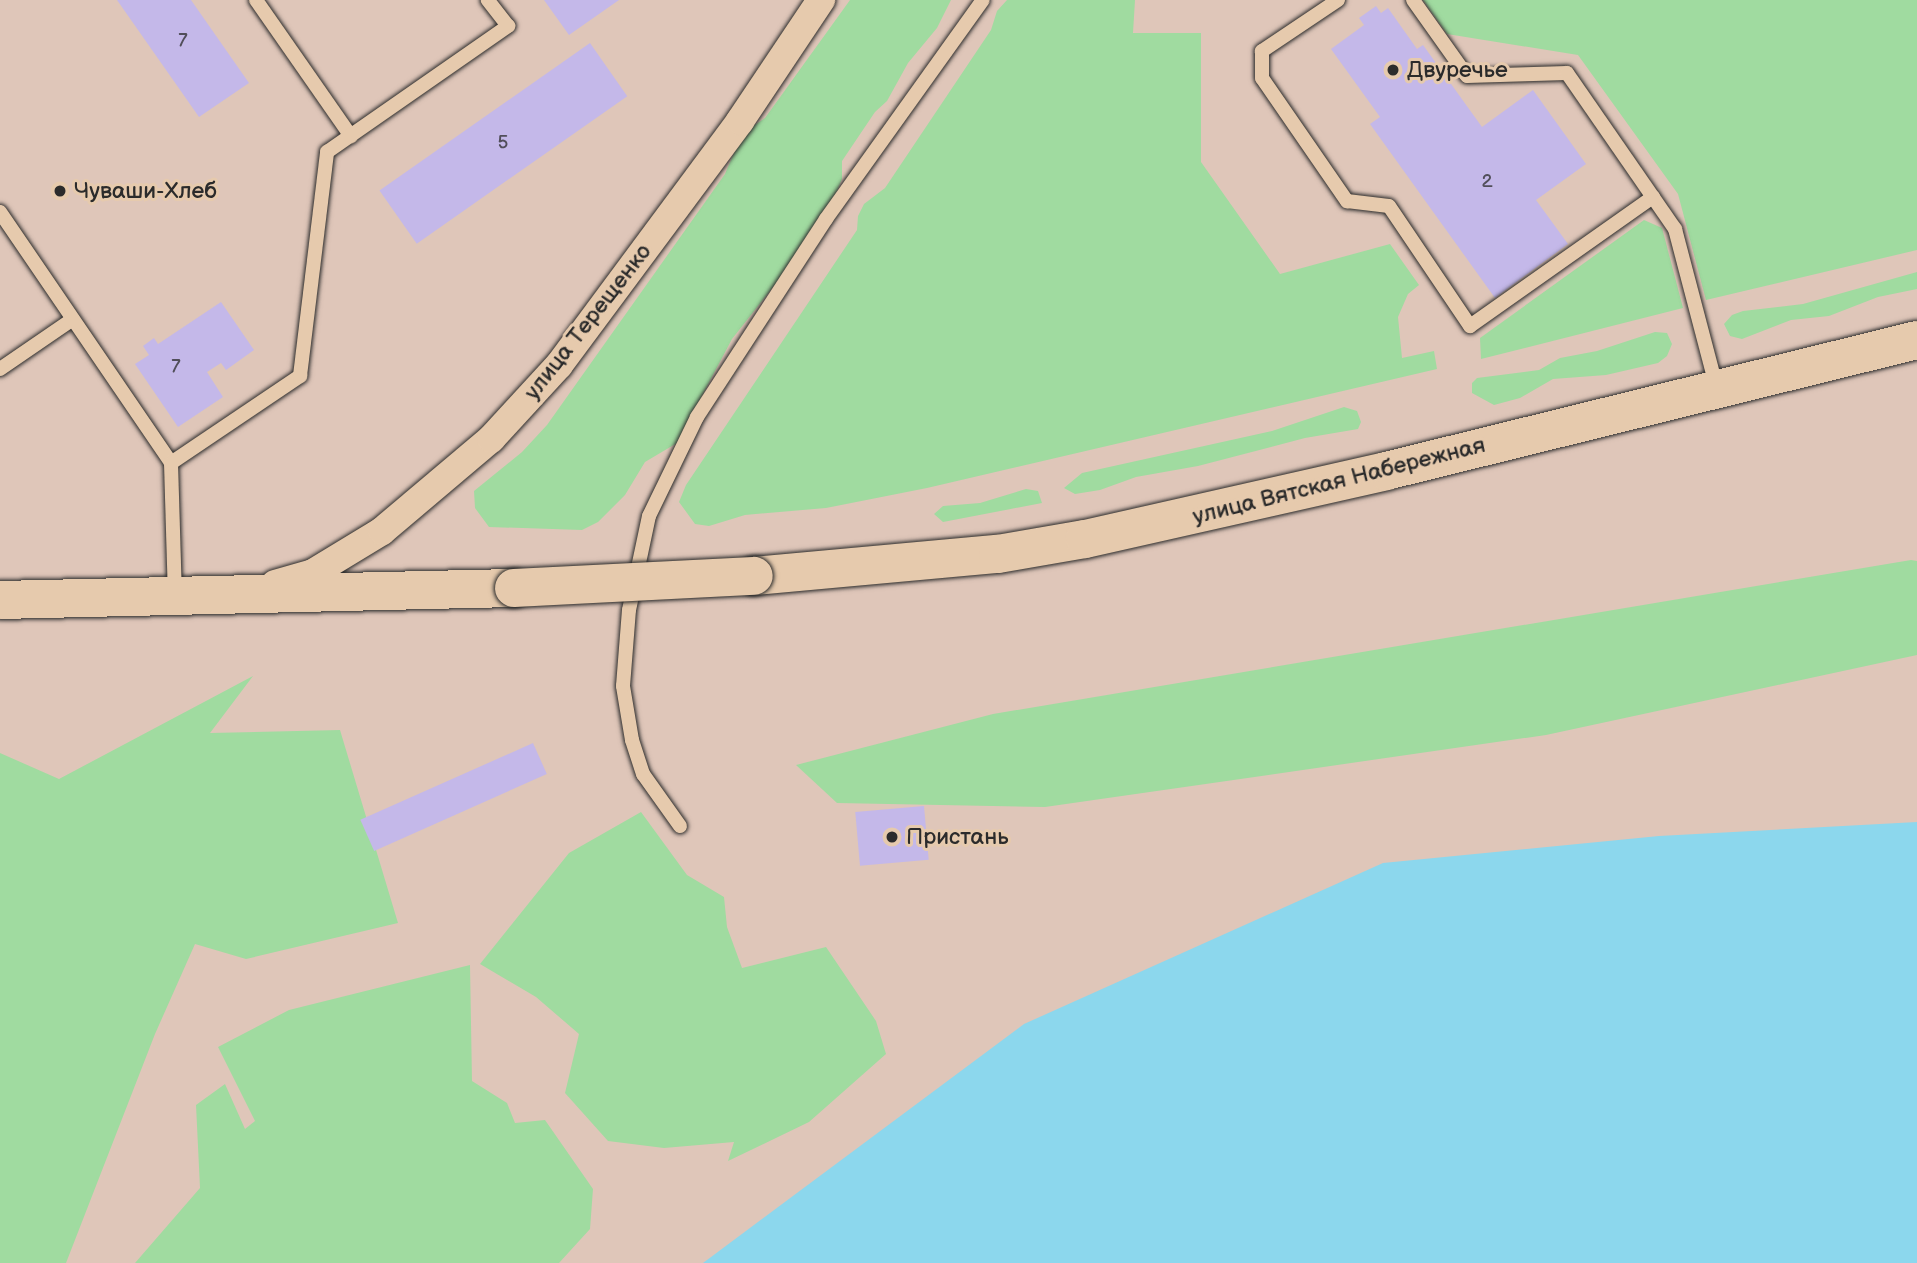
<!DOCTYPE html>
<meta charset="utf-8">
<style>
body{margin:0}
#map{position:relative;width:1917px;height:1263px;overflow:hidden;background:#dfc6b9;font-family:"Balsamiq Sans",sans-serif}
div>[style]{position:absolute}
.green>*{inset:0;background:#a0dba0}
.water>*{inset:0;background:#8cd7ed}
.building>*{inset:0;background:#c4b8e9;transform-origin:0 0}
.roads{filter:drop-shadow(0 0 2px #2b2b2b) drop-shadow(0 0 2px #2b2b2b)}
.lane>*{height:14px;margin:-7px;padding:0 7px;transform-origin:7px;border-radius:7px;background:#e6caad}
.street>*{height:28px;margin:-14px;padding:0 14px;transform-origin:14px;border-radius:14px;background:#e6caad}
.secondary>*{height:38px;margin:-19px;padding:0 19px;transform-origin:19px;border-radius:19px;background:#e6caad}
.bridges{filter:drop-shadow(0 0 2px #2b2b2b) drop-shadow(0 0 2px #2b2b2b)}
.secondary-bridge>*{height:38px;margin:-19px;padding:0 19px;transform-origin:19px;border-radius:19px;background:#e6caad}
.dots>*{width:19px;height:19px;translate:-50% -50%;box-sizing:border-box;border:4px solid #e6caad;border-radius:50%}
span{translate:-50% -50%;white-space:nowrap;text-align:center;line-height:1.15;-webkit-text-stroke:6px #e6caad;paint-order:stroke}
.number-label{font-size:19px;color:#514e5a}
.number-label span{-webkit-text-stroke-width:0}
.poi-label{font-size:23px;color:#2b2b2b}
.left{translate:0 -50%;text-align:left}
.street-label{font-size:23px;color:#2b2b2b}
</style>
<div id="map">
<div class="green">
<div style="clip-path:polygon(850px 0,951px 0,937px 28px,908px 63px,887px 101px,875px 112px,842px 161px,842px 179px,837px 191px,781px 277px,732px 339px,677px 443px,645px 462px,625px 495px,598px 522px,582px 530px,489px 527px,475px 508px,474px 491px,522px 452px,547px 425px,725px 174px,739px 141px,747px 130px,765px 118px)"></div>
<div style="clip-path:polygon(1007px 0,1135px 0,1133px 33px,1201px 33px,1201px 162px,1280px 274px,1390px 244px,1419px 285px,1408px 294px,1398px 317px,1402px 358px,1434px 351px,1437px 369px,927px 488px,826px 508px,745px 515px,709px 526px,695px 524px,679px 502px,686px 485px,857px 230px,858px 216px,864px 204px,885px 188px,991px 30px,997px 11px)"></div>
<div style="clip-path:polygon(1423px 0,1917px 0,1917px 250px,1706px 300px,1678px 194px,1578px 55px,1447px 34px)"></div>
<div style="clip-path:polygon(1644px 220px,1662px 228px,1683px 308px,1481px 359px,1480px 338px)"></div>
<div style="clip-path:polygon(1917px 272px,1917px 289px,1878px 297px,1829px 316px,1791px 320px,1742px 339px,1730px 336px,1724px 324px,1732px 315px,1743px 311px,1803px 304px)"></div>
<div style="clip-path:polygon(1655px 332px,1667px 333px,1672px 344px,1667px 356px,1658px 363px,1606px 375px,1553px 379px,1520px 398px,1494px 405px,1472px 393px,1472px 383px,1477px 378px,1539px 370px,1560px 358px,1597px 351px)"></div>
<div style="clip-path:polygon(1344px 407px,1357px 411px,1361px 422px,1358px 429px,1305px 438px,1198px 466px,1136px 477px,1100px 490px,1075px 494px,1064px 488px,1082px 473px,1272px 431px)"></div>
<div style="clip-path:polygon(1026px 489px,1038px 491px,1042px 503px,943px 522px,934px 514px,943px 506px,980px 503px)"></div>
<div style="clip-path:polygon(1911px 560px,1917px 561px,1917px 655px,1546px 735px,1045px 807px,837px 803px,796px 765px,993px 714px)"></div>
<div style="clip-path:polygon(253px 676px,210px 733px,340px 730px,398px 923px,246px 959px,195px 944px,155px 1034px,66px 1263px,0 1263px,0 753px,59px 779px)"></div>
<div style="clip-path:polygon(641px 812px,687px 875px,724px 897px,727px 927px,742px 968px,826px 947px,876px 1021px,886px 1054px,809px 1122px,728px 1161px,734px 1142px,664px 1148px,608px 1141px,565px 1093px,579px 1034px,536px 997px,480px 964px,569px 853px)"></div>
<div style="clip-path:polygon(470px 965px,472px 1081px,507px 1103px,515px 1123px,545px 1120px,593px 1189px,590px 1229px,559px 1263px,135px 1263px,200px 1188px,196px 1105px,225px 1084px,245px 1129px,255px 1121px,218px 1047px,289px 1010px)"></div>
</div>
<div class="water">
<div style="clip-path:polygon(1917px 822px,1917px 1263px,703px 1263px,1024px 1024px,1383px 863px,1659px 836px)"></div>
</div>
<div class="building">
<div style="clip-path:polygon(117px 0,191px 0,249px 83px,199px 117px)"></div>
<div style="clip-path:polygon(544px 0,619px 0,569px 35px)"></div>
<div style="clip-path:polygon(1376px 6px,1381px 13px,1388px 8px,1417px 49px,1423px 45px,1482px 127px,1533px 90px,1586px 164px,1536px 200px,1568px 244px,1495px 298px,1370px 124px,1380px 117px,1331px 49px,1364px 25px,1359px 18px)"></div>
<div style="left:590px;top:43px;width:65px;height:257px;rotate:55deg"></div>
<div style="clip-path:polygon(221px 302px,254px 350px,226px 370px,221px 363px,207px 372px,223px 397px,178px 427px,135px 364px,149px 355px,143px 346px,154px 338px,158px 344px)"></div>
<div style="left:533px;top:743px;width:34px;height:189px;rotate:66deg"></div>
<div style="left:924px;top:806px;width:54px;height:69px;rotate:85deg"></div>
</div>
<div class="roads">
<div class="lane">
<div style="left:256px;top:0;width:166px;rotate:55.1deg"></div>
<div style="left:1338px;top:0;width:92px;rotate:146.1deg"></div>
<div style="left:1262px;top:51px;width:27px;rotate:90deg"></div>
<div style="left:1262px;top:78px;width:150px;rotate:55.4deg"></div>
<div style="left:1347px;top:201px;width:42px;rotate:6.8deg"></div>
<div style="left:1389px;top:206px;width:145px;rotate:56deg"></div>
<div style="left:1470px;top:326px;width:224px;rotate:-35.2deg"></div>
<div style="left:1413px;top:0;width:93px;rotate:54.6deg"></div>
<div style="left:1467px;top:76px;width:100px;rotate:-1.7deg"></div>
<div style="left:1567px;top:73px;width:190px;rotate:55.3deg"></div>
<div style="left:1675px;top:229px;width:165px;rotate:75.3deg"></div>
<div style="left:0;top:212px;width:304px;rotate:55.7deg"></div>
<div style="left:171px;top:463px;width:132px;rotate:88.3deg"></div>
<div style="left:0;top:369px;width:88px;rotate:-34.4deg"></div>
<div style="left:171px;top:463px;width:156px;rotate:-34deg"></div>
<div style="left:300px;top:376px;width:226px;rotate:-83.1deg"></div>
<div style="left:327px;top:152px;width:221px;rotate:-34.8deg"></div>
<div style="left:508px;top:26px;width:33px;rotate:-128deg"></div>
<div style="left:680px;top:826px;width:64px;rotate:-125.4deg"></div>
<div style="left:643px;top:774px;width:36px;rotate:-108deg"></div>
<div style="left:632px;top:740px;width:55px;rotate:-99.5deg"></div>
<div style="left:623px;top:686px;width:76px;rotate:-85.5deg"></div>
<div style="left:629px;top:610px;width:96px;rotate:-78deg"></div>
<div style="left:649px;top:516px;width:110px;rotate:-64.1deg"></div>
<div style="left:697px;top:417px;width:236px;rotate:-56.9deg"></div>
<div style="left:826px;top:219px;width:269px;rotate:-54.4deg"></div>
</div>
<div class="street">
<div style="left:275px;top:584px;width:40px;rotate:-16deg"></div>
<div style="left:313px;top:573px;width:81px;rotate:-31.3deg"></div>
<div style="left:382px;top:531px;width:143px;rotate:-40.2deg"></div>
<div style="left:491px;top:439px;width:100px;rotate:-47.4deg"></div>
<div style="left:559px;top:365px;width:304px;rotate:-53.4deg"></div>
<div style="left:740px;top:121px;width:146px;rotate:-56.2deg"></div>
</div>
<div class="secondary">
<div style="left:754px;top:576px;width:245px;rotate:-5.2deg"></div>
<div style="left:998px;top:554px;width:88px;rotate:-9.8deg"></div>
<div style="left:1085px;top:539px;width:309px;rotate:-12.7deg"></div>
<div style="left:1386px;top:471px;width:547px;rotate:-13.86deg"></div>
<div style="left:0;top:600px;width:514px;rotate:-1.34deg"></div>
</div>
</div>
<div class="bridges">
<div class="secondary-bridge">
<div style="left:514px;top:588px;width:240px;rotate:-2.9deg"></div>
</div>
</div>
<div class="dots">
<div style="left:1393px;top:70px;background:#2b2b2b"></div>
<div style="left:60px;top:191px;background:#2b2b2b"></div>
<div style="left:892px;top:837px;background:#2b2b2b"></div>
</div>
<div class="number-label">
<span style="left:183px;top:41px">7</span>
<span style="left:503px;top:143px">5</span>
<span style="left:1487px;top:182px">2</span>
<span style="left:176px;top:367px">7</span>
</div>
<div class="poi-label">
<span class="left" style="left:1407px;top:70px">Двуречье</span>
<span class="left" style="left:74px;top:191px">Чуваши-Хлеб</span>
<span class="left" style="left:906px;top:837px">Пристань</span>
</div>
<div class="street-label">
<span style="left:588px;top:322px;rotate:-52deg">улица Терещенко</span>
<span style="left:1339px;top:481px;rotate:-14deg">улица Вятская Набережная</span>
</div>
</div>
